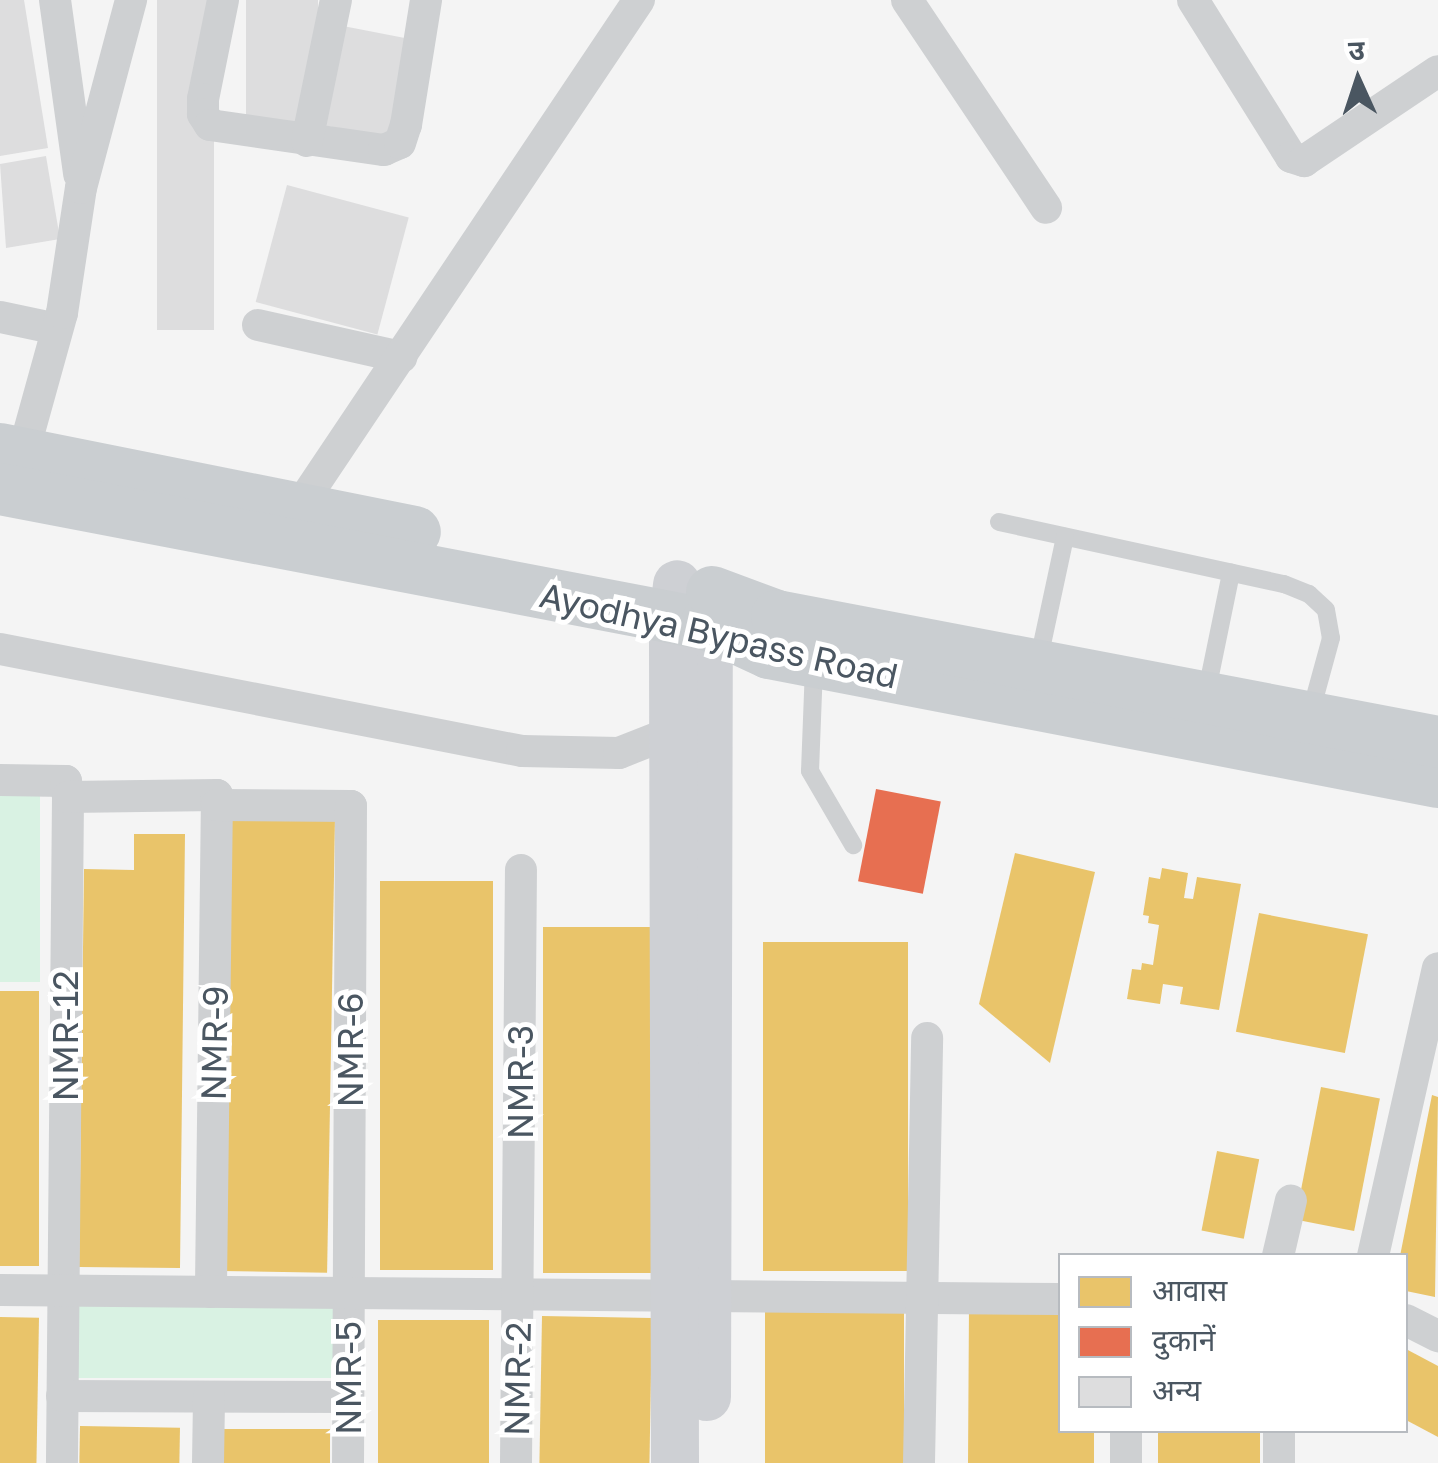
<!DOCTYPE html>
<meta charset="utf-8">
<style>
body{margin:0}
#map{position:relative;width:1438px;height:1463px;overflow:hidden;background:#f4f4f4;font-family:"Golos Text","Noto Sans Devanagari",sans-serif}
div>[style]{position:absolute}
.green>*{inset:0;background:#d9f2e3;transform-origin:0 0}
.homes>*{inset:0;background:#e9c46a;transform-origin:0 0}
.shops>*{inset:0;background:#e76f51;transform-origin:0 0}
.building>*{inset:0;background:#ddddde;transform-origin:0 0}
.lane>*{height:18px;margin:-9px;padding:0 9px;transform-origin:9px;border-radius:9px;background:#ced0d2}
.street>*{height:32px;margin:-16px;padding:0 16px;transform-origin:16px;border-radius:16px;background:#ced0d2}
.secondary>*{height:48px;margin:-24px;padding:0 24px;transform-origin:24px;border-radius:24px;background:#ced0d4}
.primary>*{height:52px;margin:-26px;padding:0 26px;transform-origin:26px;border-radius:26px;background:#caced1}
span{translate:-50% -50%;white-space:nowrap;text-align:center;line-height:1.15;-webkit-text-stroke:10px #fff;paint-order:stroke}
.street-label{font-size:35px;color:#4a5661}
.legend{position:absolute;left:1058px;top:1253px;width:350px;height:180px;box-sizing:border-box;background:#fff;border:2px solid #b7bbc0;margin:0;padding:12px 18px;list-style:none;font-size:30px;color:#4a5661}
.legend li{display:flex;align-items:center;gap:20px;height:50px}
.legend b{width:50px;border:2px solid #b7bbc0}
.north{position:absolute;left:1308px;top:30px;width:100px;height:100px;-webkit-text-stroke:8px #fff;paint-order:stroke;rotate:357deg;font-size:28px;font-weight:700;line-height:40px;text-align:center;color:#4a5661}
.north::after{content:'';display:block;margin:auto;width:35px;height:45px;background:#4a5661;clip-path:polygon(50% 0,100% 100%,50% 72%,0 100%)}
</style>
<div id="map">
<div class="green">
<div style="left:40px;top:790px;width:192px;height:40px;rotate:90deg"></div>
<div style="left:75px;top:1306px;width:263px;height:72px"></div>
</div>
<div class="homes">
<div style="left:230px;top:818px;width:105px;height:453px;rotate:1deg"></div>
<div style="clip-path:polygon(134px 834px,185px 834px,180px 1268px,79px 1267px,84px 869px,134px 870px)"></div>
<div style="clip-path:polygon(1015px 853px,1095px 872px,1050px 1063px,979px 1004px)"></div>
<div style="clip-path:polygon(1162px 868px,1188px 873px,1184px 898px,1193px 899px,1197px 877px,1241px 884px,1219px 1010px,1180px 1004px,1183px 987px,1163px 984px,1160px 1004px,1127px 999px,1132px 969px,1141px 970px,1142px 963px,1153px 965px,1159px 925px,1148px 923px,1149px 916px,1143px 915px,1149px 877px,1160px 879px)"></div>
<div style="left:493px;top:881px;width:389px;height:113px;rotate:90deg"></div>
<div style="left:1259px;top:913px;width:111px;height:121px;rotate:11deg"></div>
<div style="left:655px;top:927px;width:346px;height:112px;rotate:90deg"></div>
<div style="left:763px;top:942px;width:145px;height:329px"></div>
<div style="left:0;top:991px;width:39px;height:275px"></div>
<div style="left:1321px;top:1087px;width:60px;height:135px;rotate:11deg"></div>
<div style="clip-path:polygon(1432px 1095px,1438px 1097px,1435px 1297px,1406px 1291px,1406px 1256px,1400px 1256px)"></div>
<div style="left:1217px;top:1151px;width:43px;height:81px;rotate:11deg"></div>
<div style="clip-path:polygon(969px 1304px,1060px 1304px,1060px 1430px,1094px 1430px,1094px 1463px,968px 1463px)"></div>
<div style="left:765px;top:1305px;width:139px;height:158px"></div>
<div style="left:542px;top:1316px;width:110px;height:147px;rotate:1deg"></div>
<div style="left:0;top:1317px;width:39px;height:146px;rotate:1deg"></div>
<div style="left:378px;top:1320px;width:111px;height:143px"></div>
<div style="clip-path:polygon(1406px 1349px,1438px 1366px,1438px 1437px,1406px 1420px)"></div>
<div style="left:80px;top:1426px;width:100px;height:37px;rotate:1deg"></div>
<div style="left:223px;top:1429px;width:107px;height:34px"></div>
<div style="left:1158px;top:1430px;width:102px;height:33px"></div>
</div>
<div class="shops">
<div style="left:876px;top:789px;width:66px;height:94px;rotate:11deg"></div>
</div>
<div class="building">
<div style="clip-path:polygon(0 0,24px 0,48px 148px,0 156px)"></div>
<div style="left:157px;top:0;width:57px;height:330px"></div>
<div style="left:246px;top:0;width:72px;height:122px"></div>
<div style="left:343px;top:26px;width:76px;height:101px;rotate:11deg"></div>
<div style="clip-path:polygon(46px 156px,60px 239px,6px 248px,0 164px)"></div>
<div style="left:287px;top:185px;width:126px;height:121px;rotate:15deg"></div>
</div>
<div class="lane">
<div style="left:999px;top:522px;width:292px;rotate:12.3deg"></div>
<div style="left:1284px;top:584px;width:27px;rotate:22deg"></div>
<div style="left:1309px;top:594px;width:23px;rotate:43deg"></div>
<div style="left:1326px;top:610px;width:28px;rotate:80deg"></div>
<div style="left:1331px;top:638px;width:80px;rotate:105.3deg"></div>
<div style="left:1038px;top:663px;width:129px;rotate:-77.9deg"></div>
<div style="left:814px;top:667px;width:104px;rotate:92.2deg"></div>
<div style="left:810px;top:771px;width:86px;rotate:59.8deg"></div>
<div style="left:1206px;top:695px;width:125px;rotate:-78.4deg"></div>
</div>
<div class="street">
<div style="left:55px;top:0;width:176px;rotate:82.1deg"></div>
<div style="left:223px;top:0;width:101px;rotate:101.4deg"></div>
<div style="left:203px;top:99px;width:15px;rotate:90deg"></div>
<div style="left:203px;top:114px;width:13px;rotate:58deg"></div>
<div style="left:210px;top:125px;width:176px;rotate:8.2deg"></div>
<div style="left:384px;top:150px;width:17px;rotate:-24deg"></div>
<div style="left:400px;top:143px;width:19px;rotate:-72deg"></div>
<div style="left:406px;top:125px;width:127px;rotate:-80.9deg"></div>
<div style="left:907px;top:0;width:250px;rotate:56.2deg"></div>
<div style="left:1193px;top:0;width:185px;rotate:58deg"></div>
<div style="left:1291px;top:157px;width:14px;rotate:17deg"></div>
<div style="left:1304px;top:161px;width:161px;rotate:-33.9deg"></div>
<div style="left:307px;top:141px;width:144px;rotate:-78.4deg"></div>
<div style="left:0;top:317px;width:58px;rotate:11.9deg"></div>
<div style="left:258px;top:325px;width:147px;rotate:12.6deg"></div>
<div style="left:19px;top:468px;width:161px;rotate:-74.5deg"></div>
<div style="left:62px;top:313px;width:126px;rotate:-81.4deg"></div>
<div style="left:81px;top:188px;width:195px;rotate:-75.1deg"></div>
<div style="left:291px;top:519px;width:625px;rotate:-56.16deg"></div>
<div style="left:0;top:649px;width:532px;rotate:11.06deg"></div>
<div style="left:522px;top:751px;width:97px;rotate:1.2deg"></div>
<div style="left:619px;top:753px;width:76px;rotate:-21.5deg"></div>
<div style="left:0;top:780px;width:66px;rotate:0.9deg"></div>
<div style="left:66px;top:781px;width:16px;rotate:83deg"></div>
<div style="left:68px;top:797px;width:666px;rotate:90.52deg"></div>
<div style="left:68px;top:797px;width:149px;rotate:-0.8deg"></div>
<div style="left:217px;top:795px;width:497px;rotate:90.7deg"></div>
<div style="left:217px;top:805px;width:134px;rotate:0.4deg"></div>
<div style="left:351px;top:806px;width:657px;rotate:90.26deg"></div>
<div style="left:1278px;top:1256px;width:57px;rotate:-76.9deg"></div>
<div style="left:1373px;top:1256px;width:295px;rotate:-77.3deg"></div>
<div style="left:0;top:1290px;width:1060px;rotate:0.49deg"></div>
<div style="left:1406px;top:1320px;width:36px;rotate:27deg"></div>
<div style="left:62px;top:1396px;width:286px;rotate:0.2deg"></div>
<div style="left:1279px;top:1430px;width:33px;rotate:90deg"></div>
<div style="left:208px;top:1463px;width:66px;rotate:-89.1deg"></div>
<div style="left:516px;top:1463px;width:593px;rotate:-89.52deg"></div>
<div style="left:919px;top:1463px;width:425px;rotate:-88.9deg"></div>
<div style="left:1126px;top:1463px;width:33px;rotate:-90deg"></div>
</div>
<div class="secondary">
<div style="left:707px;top:1397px;width:792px;rotate:-89.86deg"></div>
<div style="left:675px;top:1463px;width:845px;rotate:-90.14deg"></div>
<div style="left:673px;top:618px;width:34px;rotate:-83deg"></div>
</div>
<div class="primary">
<div style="left:0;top:449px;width:423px;rotate:11.3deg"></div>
<div style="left:0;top:489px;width:719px;rotate:10.83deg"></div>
<div style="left:706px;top:624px;width:69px;rotate:24.7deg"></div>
<div style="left:769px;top:653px;width:681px;rotate:10.91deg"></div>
<div style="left:712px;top:592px;width:69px;rotate:20.3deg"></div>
<div style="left:777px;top:616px;width:673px;rotate:10.79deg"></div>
</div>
<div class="street-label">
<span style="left:719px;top:635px;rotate:13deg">Ayodhya Bypass Road</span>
<span style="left:65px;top:1036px;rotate:-90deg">NMR-12</span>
<span style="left:214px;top:1043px;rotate:-89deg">NMR-9</span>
<span style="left:350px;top:1050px;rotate:-90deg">NMR-6</span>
<span style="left:520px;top:1082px;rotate:-90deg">NMR-3</span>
<span style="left:348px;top:1378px;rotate:-90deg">NMR-5</span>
<span style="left:517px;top:1379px;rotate:-89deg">NMR-2</span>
</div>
<ul class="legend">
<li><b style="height:28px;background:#e9c46a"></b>आवास</li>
<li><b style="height:28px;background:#e76f51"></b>दुकानें</li>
<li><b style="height:28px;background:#ddddde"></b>अन्य</li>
</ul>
<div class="north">उ</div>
</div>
